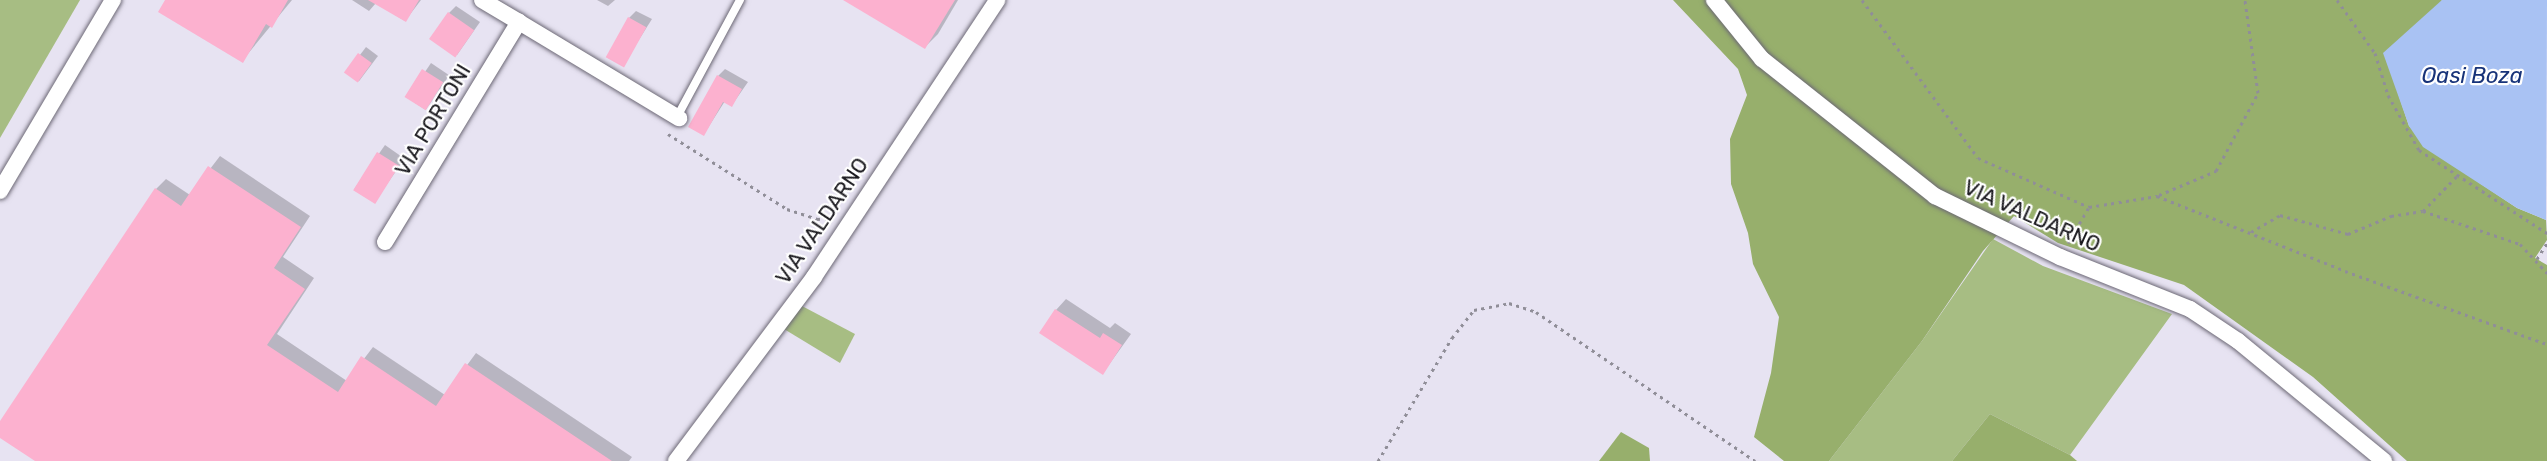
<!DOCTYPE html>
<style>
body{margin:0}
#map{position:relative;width:2547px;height:461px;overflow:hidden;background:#e7e3f2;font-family:Rubik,sans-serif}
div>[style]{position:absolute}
.green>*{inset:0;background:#a7bd83}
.forest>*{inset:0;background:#97af6c}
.water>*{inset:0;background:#a9c2f3}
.shadow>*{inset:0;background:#0003;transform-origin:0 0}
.building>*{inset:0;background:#fcb1cf;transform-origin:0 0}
.path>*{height:3px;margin-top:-1.5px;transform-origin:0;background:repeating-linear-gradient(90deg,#908e98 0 3px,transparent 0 7.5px)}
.roads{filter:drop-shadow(0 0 2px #6c6875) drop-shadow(0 0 2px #6c6875)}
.service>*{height:8px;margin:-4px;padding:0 4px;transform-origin:4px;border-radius:4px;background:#fff}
.minor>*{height:16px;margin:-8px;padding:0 8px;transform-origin:8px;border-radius:8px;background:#fff}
span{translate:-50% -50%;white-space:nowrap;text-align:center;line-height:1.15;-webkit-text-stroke:4.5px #fff;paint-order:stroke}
.street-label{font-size:21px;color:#1a191e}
.water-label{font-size:22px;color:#173379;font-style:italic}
</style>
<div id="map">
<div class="green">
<div style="clip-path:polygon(0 0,80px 0,0 138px)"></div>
<div style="clip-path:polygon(1993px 239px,2043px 266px,2172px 314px,2070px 455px,1990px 414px,1952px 461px,1829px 461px,1922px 341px)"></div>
<div style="clip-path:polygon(802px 306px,855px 334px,840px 363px,784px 329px)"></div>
</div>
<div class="forest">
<div style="clip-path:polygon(1673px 0,2442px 0,2397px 90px,2409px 126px,2478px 182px,2517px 208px,2546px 220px,2547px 240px,2535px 258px,2547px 265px,2547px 461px,2407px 461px,2313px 377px,2184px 285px,2058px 243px,2014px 216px,1983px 251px,1922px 341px,1829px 461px,1784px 461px,1754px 437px,1771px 373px,1779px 317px,1753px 264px,1748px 233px,1731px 184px,1730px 139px,1747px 95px,1738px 69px)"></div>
<div style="clip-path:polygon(1990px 414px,2070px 455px,2077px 461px,1952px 461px)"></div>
<div style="clip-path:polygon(1621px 432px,1649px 448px,1650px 461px,1599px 461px)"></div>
</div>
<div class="water">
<div style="clip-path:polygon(2442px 0,2547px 0,2546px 220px,2517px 208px,2423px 147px,2409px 126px,2383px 53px)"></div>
</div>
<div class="shadow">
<div style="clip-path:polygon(167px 0,292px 0,242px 61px)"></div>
<div style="clip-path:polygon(352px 0,421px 0,405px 21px,376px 3px,369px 11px)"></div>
<div style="clip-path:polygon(597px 0,615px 0,608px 6px)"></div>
<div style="clip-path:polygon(855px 0,958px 0,938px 34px,925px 47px)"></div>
<div style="clip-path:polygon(456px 6px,480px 22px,457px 55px,449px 13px)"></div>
<div style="clip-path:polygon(636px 11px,652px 19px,623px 65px,629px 18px)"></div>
<div style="left:366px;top:47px;width:15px;height:32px;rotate:37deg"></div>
<div style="left:431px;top:63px;width:22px;height:42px;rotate:34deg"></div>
<div style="clip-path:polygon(725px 69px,748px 82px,732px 105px,725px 101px,704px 134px,718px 76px)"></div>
<div style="left:385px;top:145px;width:24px;height:53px;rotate:35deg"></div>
<div style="clip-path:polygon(220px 156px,310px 216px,283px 257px,314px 278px,277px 334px,347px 381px,373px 347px,445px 395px,476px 353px,632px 457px,629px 461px,38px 461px,0 436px,0 423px,156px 189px,166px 179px,190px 195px)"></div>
<div style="clip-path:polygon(1066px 299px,1110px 328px,1115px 323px,1131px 334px,1103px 373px,1056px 310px)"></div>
</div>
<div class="building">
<div style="clip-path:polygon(165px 0,288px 0,272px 28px,266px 24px,243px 63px,158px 12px)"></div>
<div style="clip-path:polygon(368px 0,419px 0,406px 22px)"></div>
<div style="clip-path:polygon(843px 0,955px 0,925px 49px)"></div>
<div style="left:448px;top:12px;width:32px;height:33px;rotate:35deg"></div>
<div style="left:628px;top:17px;width:21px;height:46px;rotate:29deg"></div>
<div style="left:358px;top:53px;width:17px;height:24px;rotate:36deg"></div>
<div style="left:422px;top:69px;width:25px;height:33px;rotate:32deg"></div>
<div style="clip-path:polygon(717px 75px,742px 89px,732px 107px,723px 102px,704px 136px,688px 127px)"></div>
<div style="left:377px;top:152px;width:26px;height:45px;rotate:32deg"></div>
<div style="clip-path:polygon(208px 166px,301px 227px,274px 268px,305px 289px,267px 345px,338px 392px,361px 356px,436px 406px,465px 363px,612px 461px,35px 461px,0 438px,0 421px,155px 188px,181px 206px)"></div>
<div style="clip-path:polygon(1055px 309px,1100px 338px,1103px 333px,1122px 345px,1103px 375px,1039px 333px)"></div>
</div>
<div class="path">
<div style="left:1862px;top:0;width:196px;rotate:53.7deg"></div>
<div style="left:1978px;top:158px;width:121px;rotate:23.8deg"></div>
<div style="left:2337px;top:0;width:65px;rotate:54.4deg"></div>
<div style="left:2375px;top:53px;width:44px;rotate:72.8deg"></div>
<div style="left:2388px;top:95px;width:63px;rotate:60.6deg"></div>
<div style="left:2419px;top:150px;width:153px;rotate:33deg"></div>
<div style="left:668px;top:134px;width:141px;rotate:32.2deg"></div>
<div style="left:787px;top:209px;width:32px;rotate:18deg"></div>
<div style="left:817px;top:219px;width:16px;rotate:-4deg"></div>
<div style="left:2159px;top:195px;width:62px;rotate:-22.8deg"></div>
<div style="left:2216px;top:171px;width:89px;rotate:-61.7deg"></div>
<div style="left:2258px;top:93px;width:94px;rotate:-98deg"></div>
<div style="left:2423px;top:211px;width:102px;rotate:18.8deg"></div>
<div style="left:2520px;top:244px;width:40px;rotate:47deg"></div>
<div style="left:2251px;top:232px;width:34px;rotate:-30deg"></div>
<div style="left:2280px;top:215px;width:71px;rotate:15.6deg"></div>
<div style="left:2348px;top:234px;width:47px;rotate:-22.7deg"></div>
<div style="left:2391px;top:216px;width:32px;rotate:-9deg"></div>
<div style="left:2423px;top:211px;width:50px;rotate:-45.8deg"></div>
<div style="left:2068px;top:243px;width:42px;rotate:-59.7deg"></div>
<div style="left:2089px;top:207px;width:69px;rotate:-9.2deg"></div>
<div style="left:2157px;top:196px;width:202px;rotate:21.7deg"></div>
<div style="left:2345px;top:271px;width:215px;rotate:19.9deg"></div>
<div style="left:2537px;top:259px;width:19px;rotate:-58deg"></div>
<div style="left:1378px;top:461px;width:144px;rotate:-59deg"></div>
<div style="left:1452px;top:338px;width:36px;rotate:-52deg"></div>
<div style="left:1474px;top:310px;width:36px;rotate:-11deg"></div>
<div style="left:1509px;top:303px;width:28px;rotate:18deg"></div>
<div style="left:1536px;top:312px;width:265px;rotate:34.2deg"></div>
</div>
<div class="roads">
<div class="service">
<div style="left:677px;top:117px;width:133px;rotate:-61.7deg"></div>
</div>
<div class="minor">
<div style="left:1714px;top:0;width:76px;rotate:50.9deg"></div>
<div style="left:1762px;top:59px;width:221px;rotate:38.4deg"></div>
<div style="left:1935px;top:196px;width:139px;rotate:26deg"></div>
<div style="left:2060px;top:257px;width:140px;rotate:21.8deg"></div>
<div style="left:2190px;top:309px;width:58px;rotate:33.7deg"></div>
<div style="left:2238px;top:341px;width:189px;rotate:39.4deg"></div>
<div style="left:519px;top:22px;width:187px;rotate:31deg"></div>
<div style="left:0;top:191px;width:222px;rotate:-59.4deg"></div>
<div style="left:385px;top:242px;width:258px;rotate:-58.7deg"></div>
<div style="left:519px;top:22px;width:43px;rotate:-149.3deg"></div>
<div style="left:676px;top:461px;width:230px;rotate:-53.1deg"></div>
<div style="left:814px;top:277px;width:332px;rotate:-56.5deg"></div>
</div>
</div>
<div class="street-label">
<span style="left:433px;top:120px;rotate:-59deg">VIA PORTONI</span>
<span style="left:2032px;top:216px;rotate:24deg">VIA VALDARNO</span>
<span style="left:822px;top:221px;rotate:-56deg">VIA VALDARNO</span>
</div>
<div class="water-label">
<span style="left:2472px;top:76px">Oasi Boza</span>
</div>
</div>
